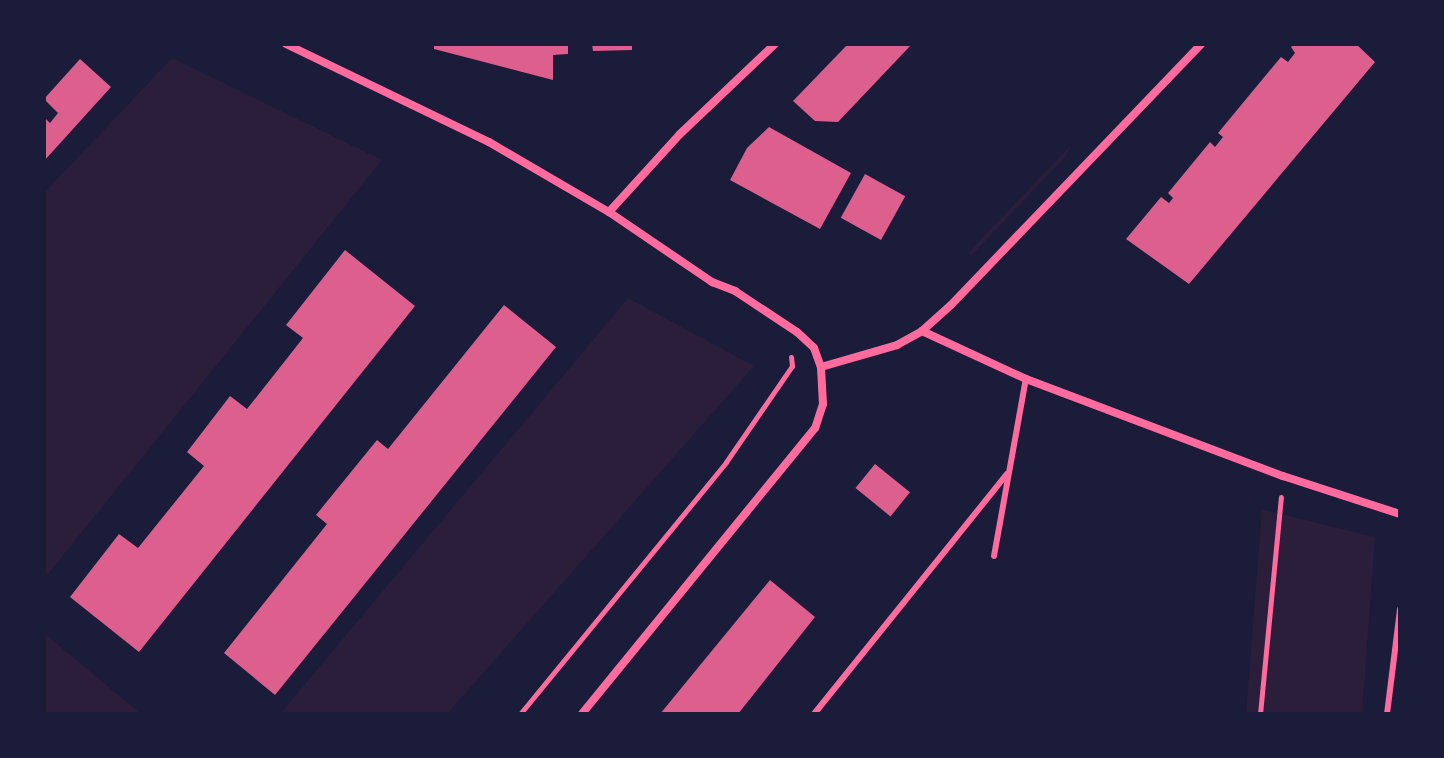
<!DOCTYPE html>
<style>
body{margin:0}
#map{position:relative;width:1444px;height:758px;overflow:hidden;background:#1b1b3a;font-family:Poppins,sans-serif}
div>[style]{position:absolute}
.green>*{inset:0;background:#2a1e3b}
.building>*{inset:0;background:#dd5f8e;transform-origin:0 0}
.path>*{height:5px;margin:-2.5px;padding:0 2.5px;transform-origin:2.5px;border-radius:2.5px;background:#ff6b9d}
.service>*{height:6px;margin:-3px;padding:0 3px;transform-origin:3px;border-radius:3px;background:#ff6b9d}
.minor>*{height:8px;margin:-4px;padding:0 4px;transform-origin:4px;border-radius:4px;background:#ff6b9d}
span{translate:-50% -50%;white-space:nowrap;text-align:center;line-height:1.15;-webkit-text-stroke:7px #1b1b3a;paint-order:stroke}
.frame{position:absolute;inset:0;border:46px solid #1b1b3a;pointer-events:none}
</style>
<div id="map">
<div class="green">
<div style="clip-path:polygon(172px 58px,382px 160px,44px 579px,44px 193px)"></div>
<div style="clip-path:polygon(1071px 145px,1066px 156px,971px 256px,968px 253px)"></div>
<div style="clip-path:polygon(628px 298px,754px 366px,447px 714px,280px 714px)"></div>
<div style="clip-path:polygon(1262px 509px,1375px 537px,1362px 714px,1246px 714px)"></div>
<div style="clip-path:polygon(44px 633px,141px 714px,44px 714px)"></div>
</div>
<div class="building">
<div style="clip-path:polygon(434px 44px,568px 44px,568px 54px,553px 55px,553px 80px,434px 49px)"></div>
<div style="clip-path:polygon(592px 44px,632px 44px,632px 50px,593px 51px)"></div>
<div style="clip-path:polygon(848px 44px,912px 44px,838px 122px,815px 121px,793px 101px)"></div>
<div style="clip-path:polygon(1294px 44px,1356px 44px,1375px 62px,1189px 284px,1126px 239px,1161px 197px,1169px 203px,1173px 198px,1168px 193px,1210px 142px,1215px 147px,1223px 137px,1218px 133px,1281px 57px,1288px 62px,1295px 53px,1291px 47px)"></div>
<div style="clip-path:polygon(80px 59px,111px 87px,44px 161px,44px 117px,50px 123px,58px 113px,44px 99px)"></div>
<div style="clip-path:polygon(769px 127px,851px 173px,820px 229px,730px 180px,747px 148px)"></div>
<div style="left:865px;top:174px;width:46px;height:50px;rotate:29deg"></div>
<div style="clip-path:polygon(345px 250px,415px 306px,139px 652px,70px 597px,119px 534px,138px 548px,204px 466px,187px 452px,230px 396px,247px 409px,303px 338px,286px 325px)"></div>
<div style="clip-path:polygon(504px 305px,556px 347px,275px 695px,224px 653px,327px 524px,316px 515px,377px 440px,388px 449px)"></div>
<div style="left:875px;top:464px;width:45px;height:31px;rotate:39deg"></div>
<div style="clip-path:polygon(770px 580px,815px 617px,738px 714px,660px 714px)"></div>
</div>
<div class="path">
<div style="left:520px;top:714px;width:325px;rotate:-50.7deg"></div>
<div style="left:726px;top:462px;width:116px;rotate:-55.5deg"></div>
<div style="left:792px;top:366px;width:9px;rotate:-96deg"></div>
<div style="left:1260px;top:714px;width:218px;rotate:-84.5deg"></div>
</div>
<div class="service">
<div style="left:994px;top:556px;width:180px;rotate:-79.8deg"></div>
<div style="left:814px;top:714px;width:308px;rotate:-51.2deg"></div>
<div style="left:1387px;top:714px;width:106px;rotate:-82.9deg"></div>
</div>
<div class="minor">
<div style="left:286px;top:44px;width:225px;rotate:25.8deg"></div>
<div style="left:489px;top:142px;width:139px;rotate:30.3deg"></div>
<div style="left:609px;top:212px;width:125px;rotate:34.2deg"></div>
<div style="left:712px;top:282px;width:25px;rotate:21deg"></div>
<div style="left:735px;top:291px;width:74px;rotate:33.5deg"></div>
<div style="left:797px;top:332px;width:23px;rotate:43deg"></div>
<div style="left:814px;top:348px;width:20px;rotate:70deg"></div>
<div style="left:821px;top:367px;width:37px;rotate:87deg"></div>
<div style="left:823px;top:404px;width:25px;rotate:108deg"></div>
<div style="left:815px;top:428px;width:369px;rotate:129.2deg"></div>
<div style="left:609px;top:212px;width:105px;rotate:-47.7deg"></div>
<div style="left:680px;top:134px;width:131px;rotate:-43.5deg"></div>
<div style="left:922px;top:331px;width:39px;rotate:-42deg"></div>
<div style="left:951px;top:305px;width:361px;rotate:-46.2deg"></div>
<div style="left:821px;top:367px;width:79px;rotate:-16.1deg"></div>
<div style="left:897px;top:345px;width:29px;rotate:-29deg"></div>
<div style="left:922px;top:331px;width:115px;rotate:24.8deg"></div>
<div style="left:1026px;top:379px;width:275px;rotate:20.7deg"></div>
<div style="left:1283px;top:476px;width:123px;rotate:18deg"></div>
</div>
<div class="frame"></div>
</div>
